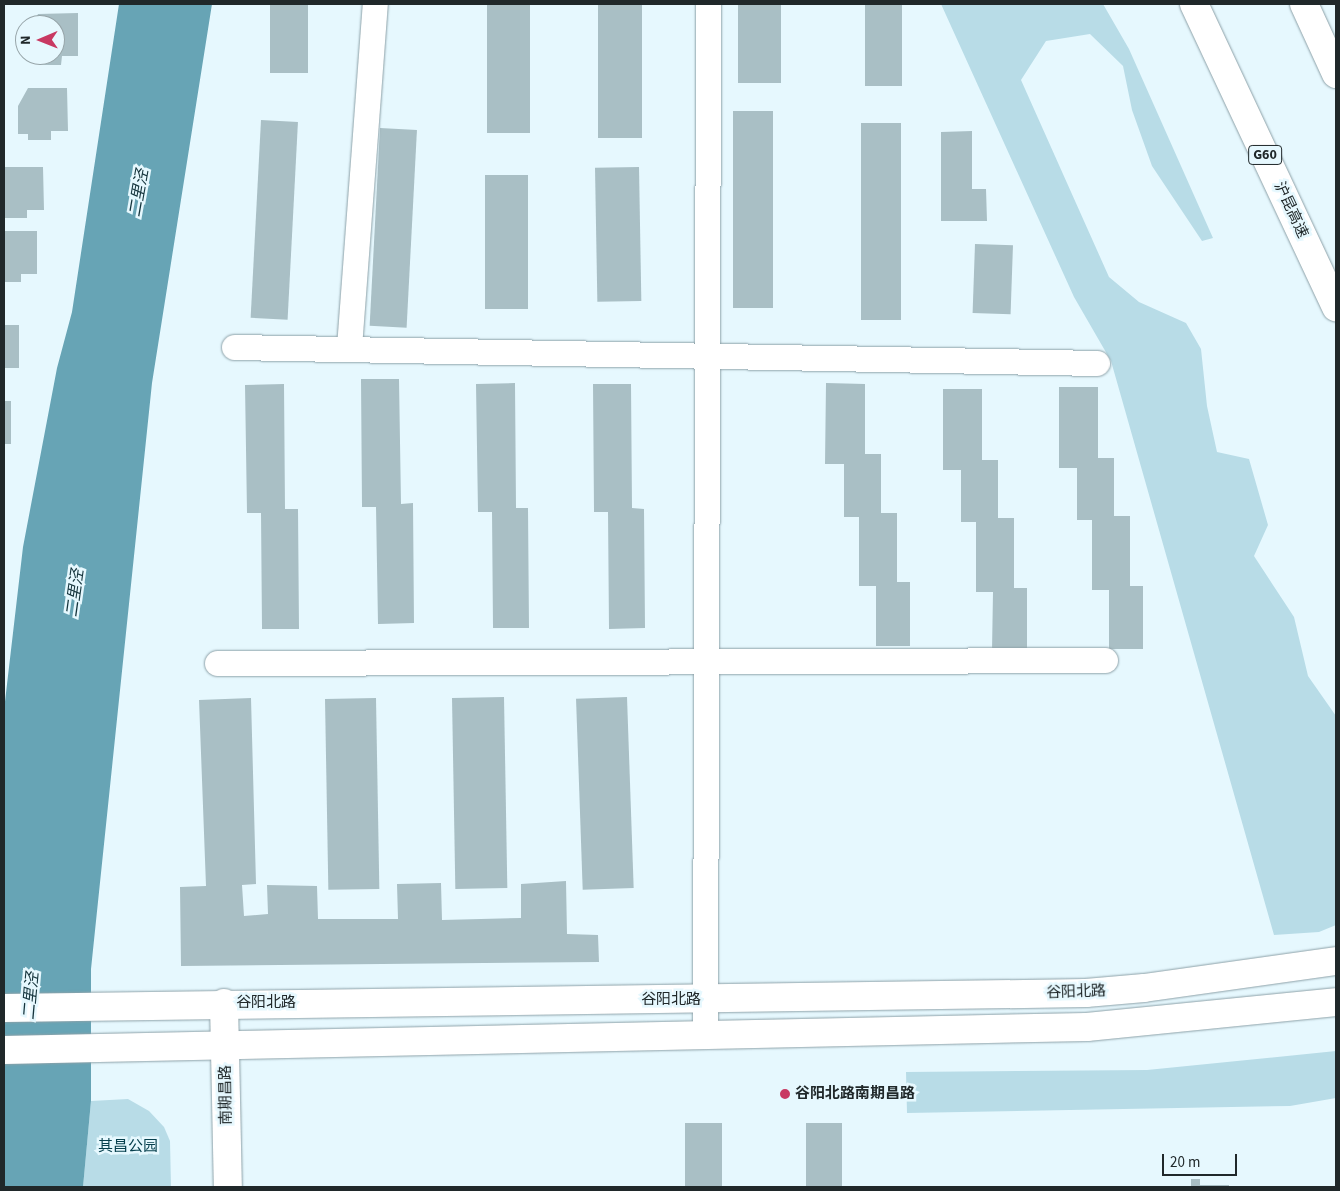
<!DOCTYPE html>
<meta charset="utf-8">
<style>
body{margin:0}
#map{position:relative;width:1340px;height:1191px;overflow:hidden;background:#e6f8fe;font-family:"Source Sans 3","Noto Sans SC",sans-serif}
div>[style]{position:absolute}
.green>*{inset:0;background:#b8dce7}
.water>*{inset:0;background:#67a4b5}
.building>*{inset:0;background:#a9bfc5;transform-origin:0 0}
.roads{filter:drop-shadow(0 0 1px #8da1a8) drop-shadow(0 0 1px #8da1a8)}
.street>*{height:25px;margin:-12.5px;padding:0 12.5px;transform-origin:12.5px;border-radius:12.5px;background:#fff}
.secondary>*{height:28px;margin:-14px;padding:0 14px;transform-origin:14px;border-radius:14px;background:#fff}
.highway>*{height:28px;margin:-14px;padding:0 14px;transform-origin:14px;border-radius:14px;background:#fff}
.dots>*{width:14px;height:14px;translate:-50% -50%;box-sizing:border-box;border:2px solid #e6f8fe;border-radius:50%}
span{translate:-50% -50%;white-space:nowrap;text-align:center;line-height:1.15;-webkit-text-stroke:5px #e6f8fe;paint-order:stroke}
.shield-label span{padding:1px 4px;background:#e6f8fe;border:1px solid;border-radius:4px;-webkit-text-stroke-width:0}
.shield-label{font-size:14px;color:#20282a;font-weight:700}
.street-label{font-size:15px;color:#20282a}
.poi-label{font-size:15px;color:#20282a;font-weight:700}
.left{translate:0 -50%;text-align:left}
.park-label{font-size:15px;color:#07404e}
.water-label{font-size:16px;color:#15343c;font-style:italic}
.frame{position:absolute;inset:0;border:5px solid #20282a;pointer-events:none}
.north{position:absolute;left:15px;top:15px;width:50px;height:50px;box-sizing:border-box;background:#e6f8fe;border:1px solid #97a5a9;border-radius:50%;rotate:269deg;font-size:14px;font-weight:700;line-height:20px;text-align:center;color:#20282a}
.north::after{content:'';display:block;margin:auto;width:18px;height:22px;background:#c83962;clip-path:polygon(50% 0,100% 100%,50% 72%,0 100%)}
.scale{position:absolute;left:1162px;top:1154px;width:75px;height:22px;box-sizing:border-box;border:2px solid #20282a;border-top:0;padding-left:6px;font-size:15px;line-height:18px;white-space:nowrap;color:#20282a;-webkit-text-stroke:4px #e6f8fe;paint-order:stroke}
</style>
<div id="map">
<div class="green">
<div style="clip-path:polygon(941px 4px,1103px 4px,1129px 49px,1213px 238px,1202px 241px,1152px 166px,1132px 110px,1123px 66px,1090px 34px,1046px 41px,1021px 80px,1109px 277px,1139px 302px,1186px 323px,1201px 349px,1207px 406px,1217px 452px,1249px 459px,1268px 525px,1254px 556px,1294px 617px,1308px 676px,1336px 716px,1336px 925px,1319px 932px,1274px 935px,1111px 361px,1074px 297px)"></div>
<div style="clip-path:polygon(1336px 1051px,1336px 1098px,1290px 1106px,907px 1113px,906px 1072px,1147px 1070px)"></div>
<div style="clip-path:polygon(128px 1099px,149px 1111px,164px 1127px,170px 1141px,171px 1187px,83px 1187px,91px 1101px)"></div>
</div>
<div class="water">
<div style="clip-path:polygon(119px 4px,212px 4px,152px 383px,91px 969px,91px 1101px,83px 1187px,4px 1187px,4px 710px,23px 547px,57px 368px,72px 312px)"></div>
</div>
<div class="building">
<div style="left:270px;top:4px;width:38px;height:69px"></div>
<div style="left:487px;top:4px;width:43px;height:129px"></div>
<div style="left:598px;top:4px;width:44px;height:134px"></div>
<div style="left:738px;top:4px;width:43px;height:79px"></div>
<div style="left:865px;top:4px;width:37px;height:82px"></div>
<div style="clip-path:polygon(78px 13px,78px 56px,62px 56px,61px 65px,39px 65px,39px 59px,29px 59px,29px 55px,55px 55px,55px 25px,32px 25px,38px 14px)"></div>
<div style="clip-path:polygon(28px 88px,67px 88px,68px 131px,51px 131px,51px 140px,28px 140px,28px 134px,18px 134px,18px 106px)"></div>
<div style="left:733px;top:111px;width:40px;height:197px"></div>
<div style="left:261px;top:120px;width:37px;height:198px;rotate:3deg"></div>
<div style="left:861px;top:123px;width:40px;height:197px"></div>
<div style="left:380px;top:128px;width:37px;height:198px;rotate:3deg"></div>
<div style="clip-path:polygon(972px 131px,972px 189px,986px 189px,987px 221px,941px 221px,941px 132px)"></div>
<div style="clip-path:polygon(4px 167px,43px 167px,44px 210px,27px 210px,27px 218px,4px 218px)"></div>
<div style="left:639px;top:167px;width:134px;height:44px;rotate:89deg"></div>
<div style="left:485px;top:175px;width:43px;height:134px"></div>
<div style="clip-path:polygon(4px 231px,37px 231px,37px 274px,21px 274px,21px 282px,4px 282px)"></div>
<div style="left:975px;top:244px;width:38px;height:69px;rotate:2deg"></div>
<div style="left:4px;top:325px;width:15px;height:43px"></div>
<div style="clip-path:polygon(361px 379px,399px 379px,401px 504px,413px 503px,414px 623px,378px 624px,376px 507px,362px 507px)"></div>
<div style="clip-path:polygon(515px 383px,516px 508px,528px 508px,529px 628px,493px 628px,492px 512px,478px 512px,476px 384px)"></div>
<div style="clip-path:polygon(826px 383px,865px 384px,865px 454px,881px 454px,881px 513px,897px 513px,897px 582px,910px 582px,910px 646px,876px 646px,876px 586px,859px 586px,859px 517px,844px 517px,844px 464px,825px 464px)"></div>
<div style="clip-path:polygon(284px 384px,285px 509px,298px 509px,299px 629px,262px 629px,261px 513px,247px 513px,245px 385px)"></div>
<div style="clip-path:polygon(593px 384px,631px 384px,632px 508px,644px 509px,645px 628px,609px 629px,608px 512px,594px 512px)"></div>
<div style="clip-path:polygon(1059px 387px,1098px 387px,1098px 458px,1114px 458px,1114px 516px,1130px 516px,1130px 586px,1143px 586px,1143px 649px,1109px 649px,1109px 590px,1092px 590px,1092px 520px,1077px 520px,1077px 468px,1059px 468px)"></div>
<div style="clip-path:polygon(943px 389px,982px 389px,982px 460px,998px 460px,998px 518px,1014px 518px,1014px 588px,1027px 588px,1027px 651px,992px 651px,993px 592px,976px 592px,976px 522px,961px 522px,961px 470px,943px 470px)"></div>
<div style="left:4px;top:401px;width:7px;height:43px"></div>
<div style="left:504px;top:697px;width:191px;height:52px;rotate:89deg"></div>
<div style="left:627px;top:697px;width:191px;height:51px;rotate:88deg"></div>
<div style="clip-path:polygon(251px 698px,256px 884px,242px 885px,244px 916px,268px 914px,267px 885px,317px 886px,318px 919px,398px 919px,397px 884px,441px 883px,442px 920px,521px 918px,521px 884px,566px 881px,567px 934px,598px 935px,599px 962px,181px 966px,180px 887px,206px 886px,199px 700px)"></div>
<div style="left:376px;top:698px;width:191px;height:51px;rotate:89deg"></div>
<div style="left:722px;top:1123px;width:64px;height:37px;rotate:90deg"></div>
<div style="left:806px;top:1123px;width:36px;height:63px"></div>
<div style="clip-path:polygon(1191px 1179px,1200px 1179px,1200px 1185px,1229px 1185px,1229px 1187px,1191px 1187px)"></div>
</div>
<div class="roads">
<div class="street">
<div style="left:234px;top:347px;width:863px;rotate:1.06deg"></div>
<div style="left:349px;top:347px;width:344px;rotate:-85.7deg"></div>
<div style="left:217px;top:663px;width:888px;rotate:-0.19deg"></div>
<div style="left:705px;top:1035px;width:1031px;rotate:-89.83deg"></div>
</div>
<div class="secondary">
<div style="left:224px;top:1003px;width:184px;rotate:88.8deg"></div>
<div style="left:4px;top:1008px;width:1082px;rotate:-0.79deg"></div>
<div style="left:1086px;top:993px;width:58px;rotate:-4.9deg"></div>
<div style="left:1144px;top:988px;width:194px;rotate:-8deg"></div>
<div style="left:4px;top:1050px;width:1083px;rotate:-1.22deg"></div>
<div style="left:1087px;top:1027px;width:250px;rotate:-5.7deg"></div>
</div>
<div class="highway">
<div style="left:1194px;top:4px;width:335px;rotate:64.9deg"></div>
<div style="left:1304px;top:4px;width:77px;rotate:65.4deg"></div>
</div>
</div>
<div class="dots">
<div style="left:785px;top:1094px;background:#c83962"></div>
</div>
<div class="shield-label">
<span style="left:1265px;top:155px">G60</span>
</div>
<div class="street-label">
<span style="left:1291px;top:210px;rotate:65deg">沪昆高速</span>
<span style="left:1076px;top:992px;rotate:-2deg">谷阳北路</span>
<span style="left:671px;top:1000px">谷阳北路</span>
<span style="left:266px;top:1003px">谷阳北路</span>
<span style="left:226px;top:1095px;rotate:-91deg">南期昌路</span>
</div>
<div class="poi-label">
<span class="left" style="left:795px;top:1094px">谷阳北路南期昌路</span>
</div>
<div class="park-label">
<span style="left:128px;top:1147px">其昌公园</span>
</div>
<div class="water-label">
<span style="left:139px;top:193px;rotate:-80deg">二里泾</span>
<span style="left:75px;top:593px;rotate:-82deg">二里泾</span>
<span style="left:31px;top:996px;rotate:-85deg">二里泾</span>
</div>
<div class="frame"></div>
<div class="north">N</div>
<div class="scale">20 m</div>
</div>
